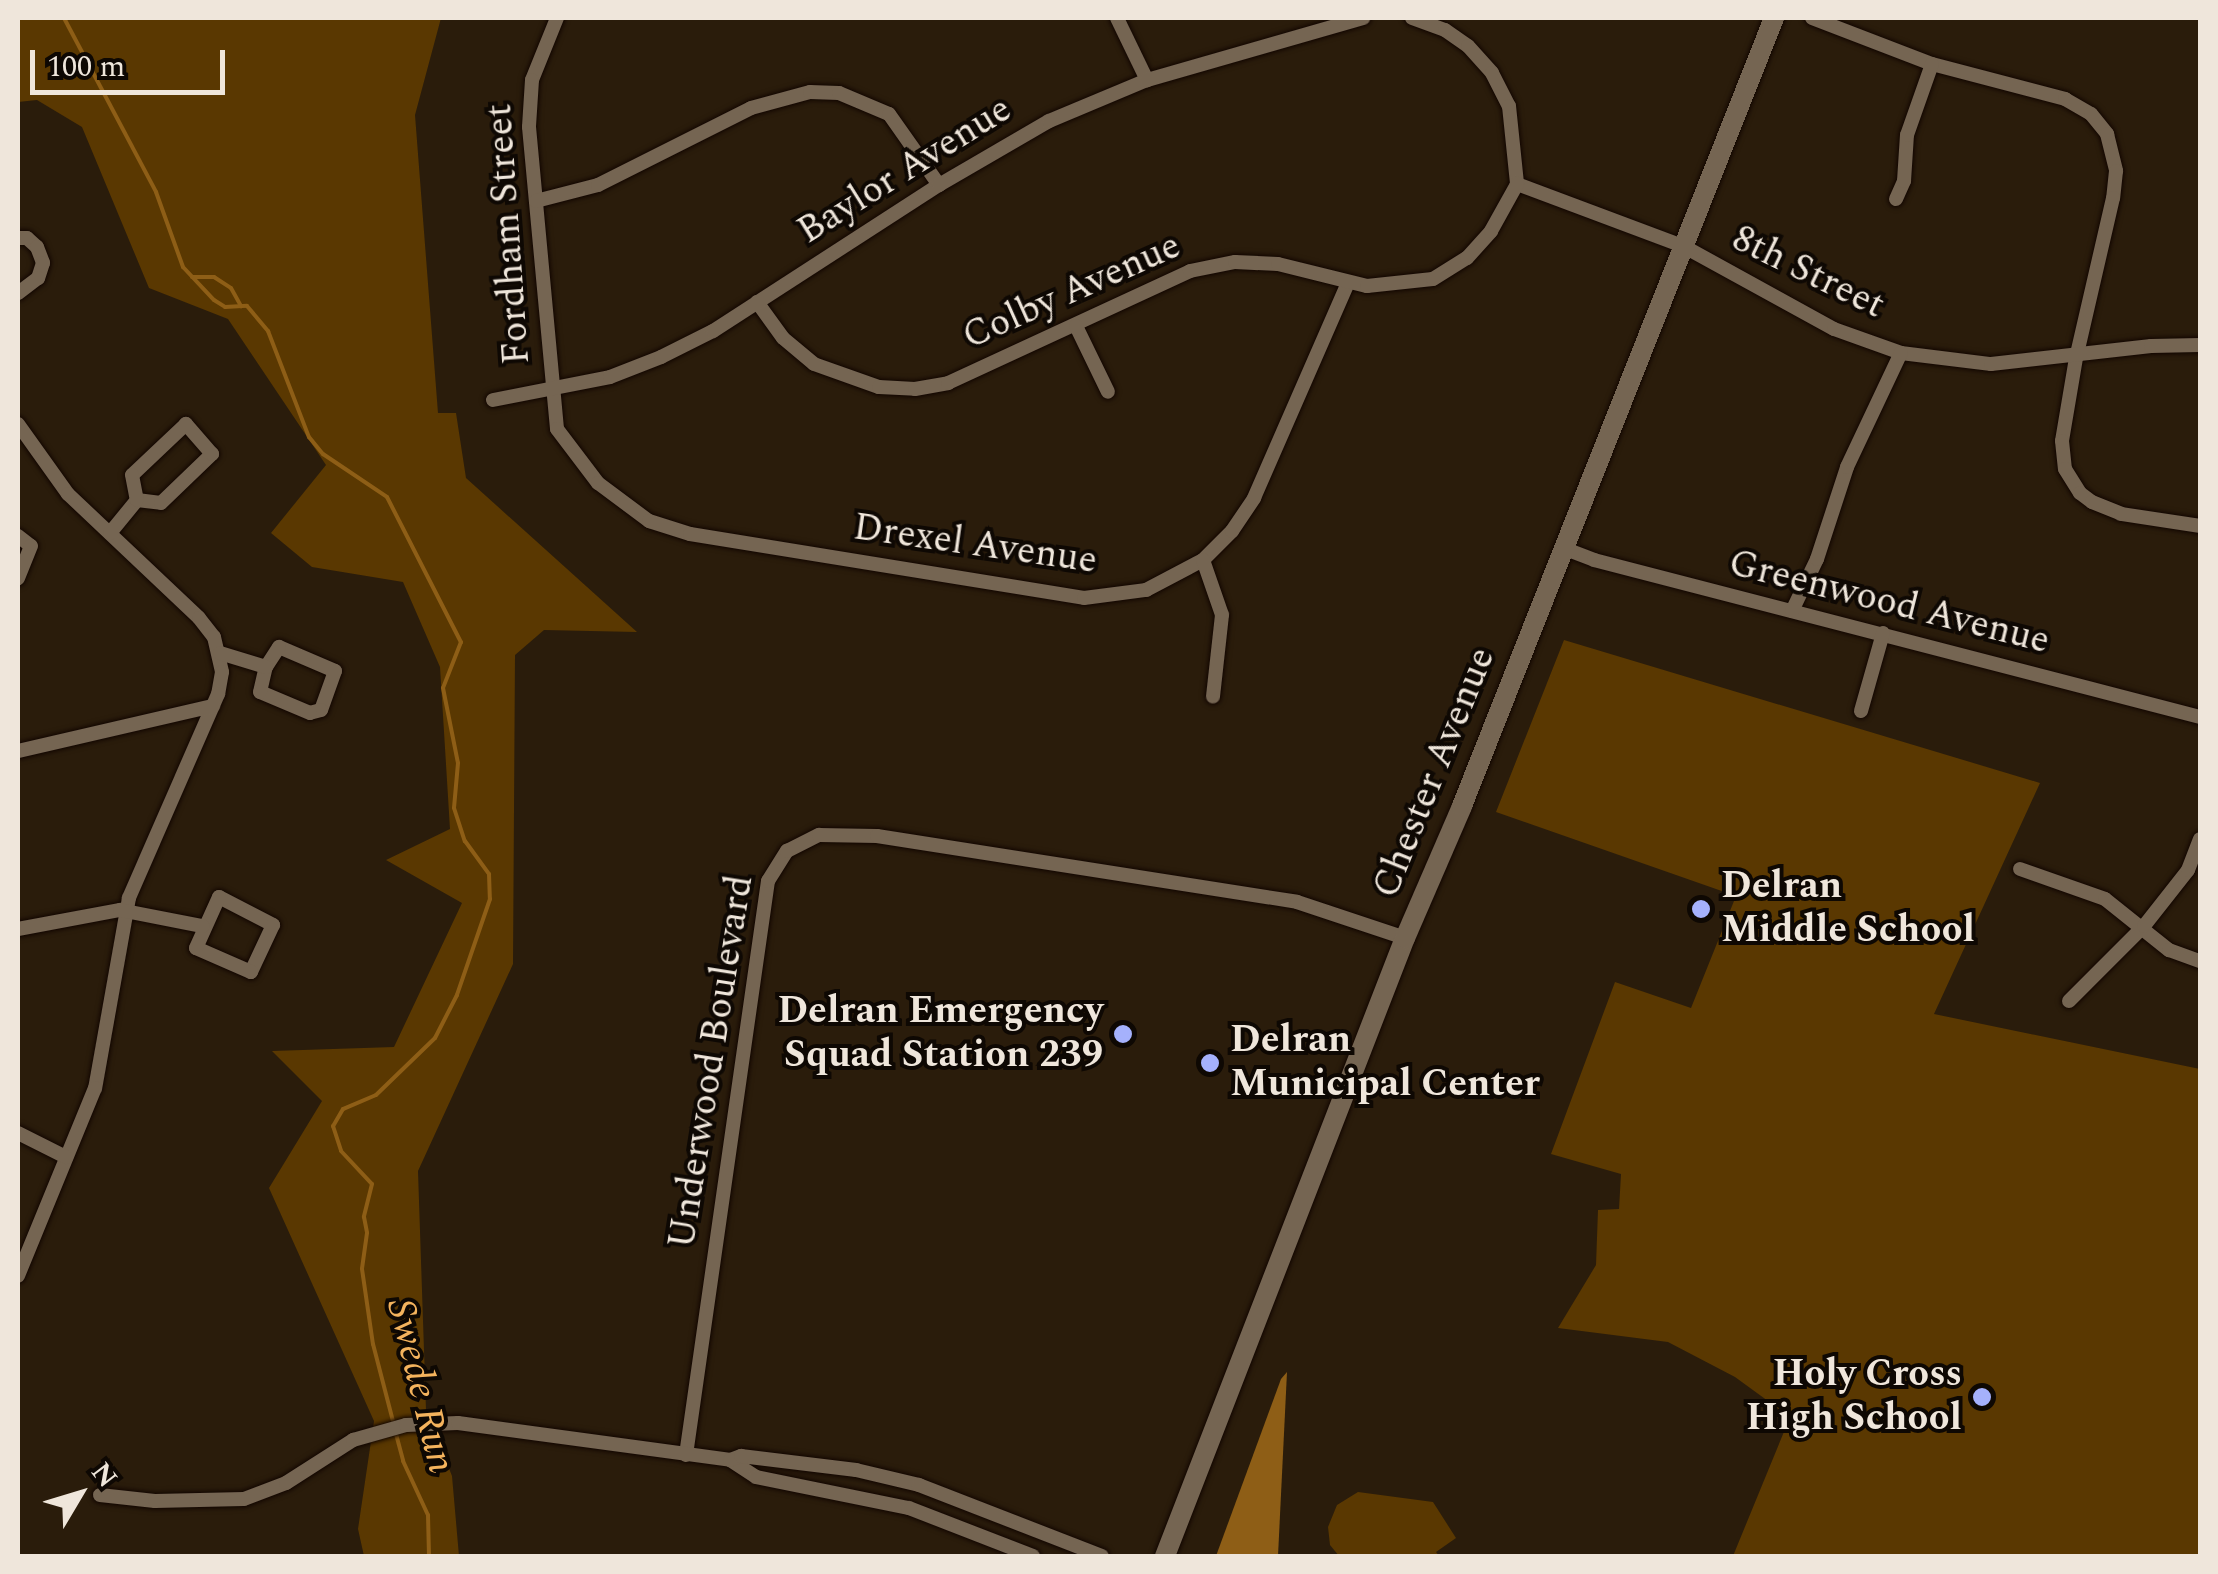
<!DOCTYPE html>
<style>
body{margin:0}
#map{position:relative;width:2218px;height:1574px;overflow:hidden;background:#2a1c0b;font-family:Spectral,serif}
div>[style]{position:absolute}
.green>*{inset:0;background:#5a3801}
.water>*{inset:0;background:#8e5e16}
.stream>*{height:4px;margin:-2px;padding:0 2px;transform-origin:2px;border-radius:2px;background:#8e5e16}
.roads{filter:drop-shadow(0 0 2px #120600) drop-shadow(0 0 2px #120600)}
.street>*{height:14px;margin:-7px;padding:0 7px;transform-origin:7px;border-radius:7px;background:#756552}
.secondary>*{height:20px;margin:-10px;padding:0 10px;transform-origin:10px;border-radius:10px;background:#756552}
.dots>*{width:28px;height:28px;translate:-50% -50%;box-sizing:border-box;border:5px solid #0e0803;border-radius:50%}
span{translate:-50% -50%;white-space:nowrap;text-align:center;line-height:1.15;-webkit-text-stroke:8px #0e0803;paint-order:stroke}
.street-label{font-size:38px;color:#efe6db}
.poi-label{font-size:38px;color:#efe6db;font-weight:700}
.left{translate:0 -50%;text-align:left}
.right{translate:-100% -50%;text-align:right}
.water-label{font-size:40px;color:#f4b35d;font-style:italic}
.frame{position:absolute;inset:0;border:20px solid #efe6db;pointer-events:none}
.north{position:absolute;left:30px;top:1444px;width:100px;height:100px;-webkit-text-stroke:8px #0e0803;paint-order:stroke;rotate:52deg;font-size:28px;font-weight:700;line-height:40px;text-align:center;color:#efe6db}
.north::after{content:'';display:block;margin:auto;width:35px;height:45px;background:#efe6db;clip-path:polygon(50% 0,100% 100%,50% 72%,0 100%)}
.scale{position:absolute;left:30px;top:50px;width:195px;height:45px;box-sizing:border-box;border:5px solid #efe6db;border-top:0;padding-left:12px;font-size:30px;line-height:35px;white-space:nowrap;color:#efe6db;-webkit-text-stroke:8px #0e0803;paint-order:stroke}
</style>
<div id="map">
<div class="green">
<div style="clip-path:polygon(18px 18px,441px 18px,415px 115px,438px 413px,456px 413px,466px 478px,637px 632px,544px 630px,515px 655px,513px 964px,418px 1171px,426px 1410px,452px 1476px,459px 1556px,364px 1556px,358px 1529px,374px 1421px,269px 1188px,322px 1101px,272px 1051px,394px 1047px,462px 903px,386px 860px,450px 829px,440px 667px,403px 582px,312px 567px,271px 533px,326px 465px,228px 319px,149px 288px,82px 127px,37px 100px,18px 102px)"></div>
<div style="clip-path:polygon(1564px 640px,2040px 783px,1934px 1014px,2200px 1069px,2200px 1556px,1733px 1556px,1790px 1417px,1735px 1377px,1668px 1342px,1558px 1328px,1596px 1265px,1598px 1210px,1619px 1209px,1621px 1174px,1551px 1154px,1615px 982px,1691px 1008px,1736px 896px,1496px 812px)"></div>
<div style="clip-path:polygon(1358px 1492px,1433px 1502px,1456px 1538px,1436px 1552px,1439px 1556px,1339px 1556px,1330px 1545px,1328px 1527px,1337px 1505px)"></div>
</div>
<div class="water">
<div style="clip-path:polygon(1287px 1372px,1278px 1556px,1216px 1556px,1281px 1379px)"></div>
</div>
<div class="stream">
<div style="left:64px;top:18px;width:197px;rotate:62.1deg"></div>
<div style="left:156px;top:192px;width:80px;rotate:70.2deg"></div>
<div style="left:183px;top:267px;width:45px;rotate:46.8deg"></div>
<div style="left:214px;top:300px;width:13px;rotate:32deg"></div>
<div style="left:225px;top:307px;width:22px;rotate:-3deg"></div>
<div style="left:247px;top:306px;width:33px;rotate:50deg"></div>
<div style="left:268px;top:331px;width:114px;rotate:68.9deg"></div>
<div style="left:309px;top:437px;width:22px;rotate:51deg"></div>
<div style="left:323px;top:454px;width:77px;rotate:33.9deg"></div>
<div style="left:387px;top:497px;width:163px;rotate:63deg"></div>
<div style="left:461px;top:642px;width:49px;rotate:111.4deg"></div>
<div style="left:443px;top:688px;width:76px;rotate:78.7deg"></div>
<div style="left:458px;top:763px;width:45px;rotate:95.1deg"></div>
<div style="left:454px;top:808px;width:35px;rotate:72deg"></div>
<div style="left:465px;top:841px;width:41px;rotate:54deg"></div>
<div style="left:489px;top:874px;width:25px;rotate:88deg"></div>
<div style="left:490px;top:899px;width:102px;rotate:109deg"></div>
<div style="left:457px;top:995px;width:48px;rotate:117.1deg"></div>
<div style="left:435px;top:1038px;width:82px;rotate:136deg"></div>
<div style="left:376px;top:1095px;width:36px;rotate:157deg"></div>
<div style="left:343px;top:1109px;width:20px;rotate:120deg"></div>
<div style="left:333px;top:1126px;width:26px;rotate:72deg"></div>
<div style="left:341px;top:1151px;width:45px;rotate:46.8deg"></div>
<div style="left:372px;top:1184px;width:34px;rotate:104deg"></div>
<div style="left:364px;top:1217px;width:16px;rotate:79deg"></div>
<div style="left:367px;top:1233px;width:36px;rotate:98deg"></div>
<div style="left:362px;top:1269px;width:76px;rotate:81.7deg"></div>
<div style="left:373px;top:1344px;width:84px;rotate:75.5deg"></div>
<div style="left:192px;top:277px;width:22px"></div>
<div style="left:214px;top:277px;width:20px;rotate:33deg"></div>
<div style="left:231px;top:288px;width:21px;rotate:61deg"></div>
<div style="left:396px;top:1434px;width:28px;rotate:75deg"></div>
<div style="left:403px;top:1461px;width:60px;rotate:65.2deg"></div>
<div style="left:428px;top:1515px;width:41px;rotate:88.6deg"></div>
</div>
<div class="roads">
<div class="street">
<div style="left:557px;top:18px;width:67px;rotate:112deg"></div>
<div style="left:532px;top:80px;width:47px;rotate:93.7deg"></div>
<div style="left:529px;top:127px;width:303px;rotate:84.7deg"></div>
<div style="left:557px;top:429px;width:68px;rotate:52.8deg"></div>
<div style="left:598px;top:483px;width:64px;rotate:36.7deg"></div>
<div style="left:649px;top:521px;width:43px;rotate:17.6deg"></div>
<div style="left:690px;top:534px;width:399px;rotate:9.2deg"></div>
<div style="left:1084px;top:598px;width:63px;rotate:-7.4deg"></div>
<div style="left:1146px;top:590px;width:64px;rotate:-27.8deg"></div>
<div style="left:1203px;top:560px;width:41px;rotate:-45deg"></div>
<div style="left:1232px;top:531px;width:40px;rotate:-56deg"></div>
<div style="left:1254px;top:498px;width:235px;rotate:-66.4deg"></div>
<div style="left:1117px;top:18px;width:69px;rotate:64.2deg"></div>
<div style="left:1412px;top:18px;width:35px;rotate:20deg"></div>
<div style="left:1445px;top:30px;width:28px;rotate:35deg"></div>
<div style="left:1468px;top:46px;width:36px;rotate:48deg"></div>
<div style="left:1492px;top:73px;width:37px;rotate:63deg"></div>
<div style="left:1509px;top:106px;width:78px;rotate:84.1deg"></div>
<div style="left:1812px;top:18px;width:129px;rotate:21deg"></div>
<div style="left:1932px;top:64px;width:138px;rotate:14.7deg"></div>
<div style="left:2065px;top:99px;width:30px;rotate:30deg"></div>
<div style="left:2091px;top:114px;width:26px;rotate:51deg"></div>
<div style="left:2107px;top:134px;width:38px;rotate:76deg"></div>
<div style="left:2116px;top:171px;width:27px;rotate:96deg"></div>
<div style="left:2113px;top:198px;width:164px;rotate:103deg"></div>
<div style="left:2076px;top:358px;width:84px;rotate:99.6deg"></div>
<div style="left:2062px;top:441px;width:28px;rotate:84deg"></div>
<div style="left:2065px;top:469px;width:28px;rotate:58deg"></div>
<div style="left:2080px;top:493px;width:15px;rotate:37deg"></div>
<div style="left:2092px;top:502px;width:31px;rotate:22deg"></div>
<div style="left:2121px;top:514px;width:80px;rotate:8.6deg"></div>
<div style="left:1517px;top:184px;width:177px;rotate:20.5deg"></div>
<div style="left:1683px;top:246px;width:172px;rotate:28.8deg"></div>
<div style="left:1834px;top:329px;width:71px;rotate:19.7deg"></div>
<div style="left:1901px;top:353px;width:91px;rotate:7deg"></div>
<div style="left:1991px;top:364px;width:161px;rotate:-6.4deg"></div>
<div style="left:2151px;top:346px;width:49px;rotate:-1.2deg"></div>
<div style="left:1896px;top:199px;width:20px;rotate:-66deg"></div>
<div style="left:1904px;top:181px;width:46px;rotate:-86.3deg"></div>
<div style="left:1907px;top:135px;width:75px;rotate:-70.6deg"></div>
<div style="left:536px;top:201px;width:64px;rotate:-14.5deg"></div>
<div style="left:598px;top:185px;width:171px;rotate:-26.7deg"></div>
<div style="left:751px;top:108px;width:61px;rotate:-15.2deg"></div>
<div style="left:810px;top:92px;width:29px;rotate:2deg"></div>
<div style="left:839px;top:93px;width:54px;rotate:22.8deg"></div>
<div style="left:889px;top:114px;width:87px;rotate:54.8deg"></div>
<div style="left:18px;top:238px;width:9px"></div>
<div style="left:27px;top:238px;width:13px;rotate:42deg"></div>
<div style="left:37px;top:247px;width:17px;rotate:69deg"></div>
<div style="left:43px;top:263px;width:16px;rotate:108deg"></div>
<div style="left:38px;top:278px;width:25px;rotate:143deg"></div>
<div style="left:757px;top:302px;width:44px;rotate:54.2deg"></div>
<div style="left:783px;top:338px;width:40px;rotate:40deg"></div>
<div style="left:814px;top:364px;width:69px;rotate:19.5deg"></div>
<div style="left:879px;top:387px;width:36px;rotate:3deg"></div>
<div style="left:915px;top:389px;width:34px;rotate:-10deg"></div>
<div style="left:948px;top:383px;width:267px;rotate:-24.8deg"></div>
<div style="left:1190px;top:271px;width:46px;rotate:-11.3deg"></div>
<div style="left:1235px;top:262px;width:43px;rotate:2.7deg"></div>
<div style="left:1278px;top:264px;width:92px;rotate:13.9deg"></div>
<div style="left:1367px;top:286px;width:66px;rotate:-6.1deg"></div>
<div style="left:1433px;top:279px;width:40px;rotate:-32deg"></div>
<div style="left:1467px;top:258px;width:36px;rotate:-48deg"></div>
<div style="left:1491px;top:231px;width:54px;rotate:-61deg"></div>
<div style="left:1076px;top:326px;width:73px;rotate:64.1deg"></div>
<div style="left:493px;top:400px;width:119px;rotate:-11.1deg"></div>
<div style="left:610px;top:377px;width:55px;rotate:-21.4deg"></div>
<div style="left:661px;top:357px;width:58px;rotate:-26.6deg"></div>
<div style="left:713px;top:331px;width:269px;rotate:-32.9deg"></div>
<div style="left:939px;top:185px;width:127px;rotate:-30.2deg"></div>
<div style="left:1049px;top:121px;width:106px;rotate:-22.7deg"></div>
<div style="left:1147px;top:80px;width:225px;rotate:-16deg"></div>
<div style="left:18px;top:424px;width:86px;rotate:54.5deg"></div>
<div style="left:68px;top:494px;width:180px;rotate:43.4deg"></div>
<div style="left:199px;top:618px;width:24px;rotate:52deg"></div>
<div style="left:214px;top:637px;width:36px;rotate:77deg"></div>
<div style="left:222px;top:672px;width:22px;rotate:100deg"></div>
<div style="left:218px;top:694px;width:223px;rotate:113.6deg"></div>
<div style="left:129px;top:898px;width:193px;rotate:100.1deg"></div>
<div style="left:95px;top:1088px;width:203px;rotate:112.3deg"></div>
<div style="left:110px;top:533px;width:43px;rotate:-50.7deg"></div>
<div style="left:137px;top:500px;width:24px;rotate:7deg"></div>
<div style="left:161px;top:503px;width:71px;rotate:-43.9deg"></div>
<div style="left:212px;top:454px;width:40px;rotate:-131deg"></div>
<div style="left:186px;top:424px;width:74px;rotate:136.6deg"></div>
<div style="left:132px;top:475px;width:25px;rotate:79deg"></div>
<div style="left:18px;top:536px;width:16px;rotate:38deg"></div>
<div style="left:31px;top:546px;width:35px;rotate:112deg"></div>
<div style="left:1563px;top:548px;width:33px;rotate:21deg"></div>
<div style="left:1594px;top:560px;width:626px;rotate:14.52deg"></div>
<div style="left:1203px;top:560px;width:58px;rotate:70.9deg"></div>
<div style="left:1222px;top:615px;width:82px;rotate:96.3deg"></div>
<div style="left:1792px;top:611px;width:58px;rotate:-64.3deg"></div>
<div style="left:1817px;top:559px;width:97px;rotate:-71.9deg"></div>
<div style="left:1847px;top:467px;width:126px;rotate:-64.7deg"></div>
<div style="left:279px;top:647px;width:61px;rotate:23.2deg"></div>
<div style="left:335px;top:671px;width:41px;rotate:109.7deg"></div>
<div style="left:321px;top:710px;width:11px;rotate:165deg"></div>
<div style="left:310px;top:713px;width:54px;rotate:-157.2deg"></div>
<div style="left:260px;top:692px;width:26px;rotate:-77deg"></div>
<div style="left:266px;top:667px;width:24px;rotate:-57deg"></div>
<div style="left:220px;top:653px;width:48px;rotate:16.9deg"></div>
<div style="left:1861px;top:711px;width:81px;rotate:-74.2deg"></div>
<div style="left:18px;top:751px;width:200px;rotate:-13deg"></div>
<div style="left:2020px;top:869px;width:90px;rotate:19.4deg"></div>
<div style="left:2105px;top:899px;width:82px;rotate:38.6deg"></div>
<div style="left:2169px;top:950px;width:33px;rotate:20deg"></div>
<div style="left:219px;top:897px;width:61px;rotate:27.4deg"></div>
<div style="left:273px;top:925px;width:52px;rotate:115.1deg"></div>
<div style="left:251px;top:972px;width:60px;rotate:-156.4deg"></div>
<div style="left:196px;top:948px;width:56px;rotate:-65.7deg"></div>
<div style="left:18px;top:929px;width:104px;rotate:-10.6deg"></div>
<div style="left:120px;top:910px;width:84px;rotate:11deg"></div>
<div style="left:2069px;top:1001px;width:106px;rotate:-45deg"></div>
<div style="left:2144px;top:926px;width:71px;rotate:-51.8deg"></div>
<div style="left:2188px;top:870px;width:33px;rotate:-69deg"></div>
<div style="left:18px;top:1133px;width:54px;rotate:26.6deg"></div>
<div style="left:686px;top:1455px;width:580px;rotate:-81.87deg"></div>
<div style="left:768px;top:881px;width:36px;rotate:-58deg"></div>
<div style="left:787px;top:851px;width:36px;rotate:-27deg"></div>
<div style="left:819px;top:835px;width:58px;rotate:1deg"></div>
<div style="left:877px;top:836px;width:425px;rotate:8.9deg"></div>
<div style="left:1297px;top:902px;width:114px;rotate:18.4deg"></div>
<div style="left:730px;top:1460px;width:31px;rotate:33deg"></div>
<div style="left:756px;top:1477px;width:156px;rotate:11.5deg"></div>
<div style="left:909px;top:1508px;width:133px;rotate:21.2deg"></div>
<div style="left:100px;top:1495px;width:55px;rotate:6.2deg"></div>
<div style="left:155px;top:1501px;width:89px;rotate:-1.3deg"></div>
<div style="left:244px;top:1499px;width:45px;rotate:-20.9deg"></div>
<div style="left:286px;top:1483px;width:80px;rotate:-32.7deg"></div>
<div style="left:353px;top:1440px;width:55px;rotate:-15.8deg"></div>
<div style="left:406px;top:1425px;width:52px;rotate:-2.2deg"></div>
<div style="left:458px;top:1423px;width:275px;rotate:7.7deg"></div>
<div style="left:730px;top:1460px;width:12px;rotate:-20deg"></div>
<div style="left:741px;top:1456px;width:116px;rotate:6.9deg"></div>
<div style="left:856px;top:1470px;width:65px;rotate:13.4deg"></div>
<div style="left:919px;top:1485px;width:196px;rotate:21.2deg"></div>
</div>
<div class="secondary">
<div style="left:1165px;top:1556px;width:663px;rotate:-68.78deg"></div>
<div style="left:1405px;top:938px;width:144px;rotate:-66.6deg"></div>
<div style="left:1462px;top:806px;width:848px;rotate:-68.4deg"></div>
</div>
</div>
<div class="dots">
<div style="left:1701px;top:909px;background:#a5b1fc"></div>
<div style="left:1123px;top:1034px;background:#a5b1fc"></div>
<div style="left:1210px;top:1063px;background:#a5b1fc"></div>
<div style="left:1982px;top:1397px;background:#a5b1fc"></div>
</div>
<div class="street-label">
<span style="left:905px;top:171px;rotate:-32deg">Baylor Avenue</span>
<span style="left:509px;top:234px;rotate:-94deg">Fordham Street</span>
<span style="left:1808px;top:273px;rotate:26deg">8th Street</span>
<span style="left:1072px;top:292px;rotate:-24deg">Colby Avenue</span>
<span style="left:975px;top:545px;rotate:8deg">Drexel Avenue</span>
<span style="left:1889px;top:603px;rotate:14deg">Greenwood Avenue</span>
<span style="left:1435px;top:773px;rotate:-68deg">Chester Avenue</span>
<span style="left:712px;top:1062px;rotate:-81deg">Underwood Boulevard</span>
</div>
<div class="poi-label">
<span class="left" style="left:1721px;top:909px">Delran<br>Middle School</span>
<span class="right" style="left:1103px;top:1034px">Delran Emergency<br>Squad Station 239</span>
<span class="left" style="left:1230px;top:1063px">Delran<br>Municipal Center</span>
<span class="right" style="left:1962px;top:1397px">Holy Cross<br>High School</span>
</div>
<div class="water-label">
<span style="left:420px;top:1386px;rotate:76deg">Swede Run</span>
</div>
<div class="frame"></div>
<div class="north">N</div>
<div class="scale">100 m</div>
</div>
